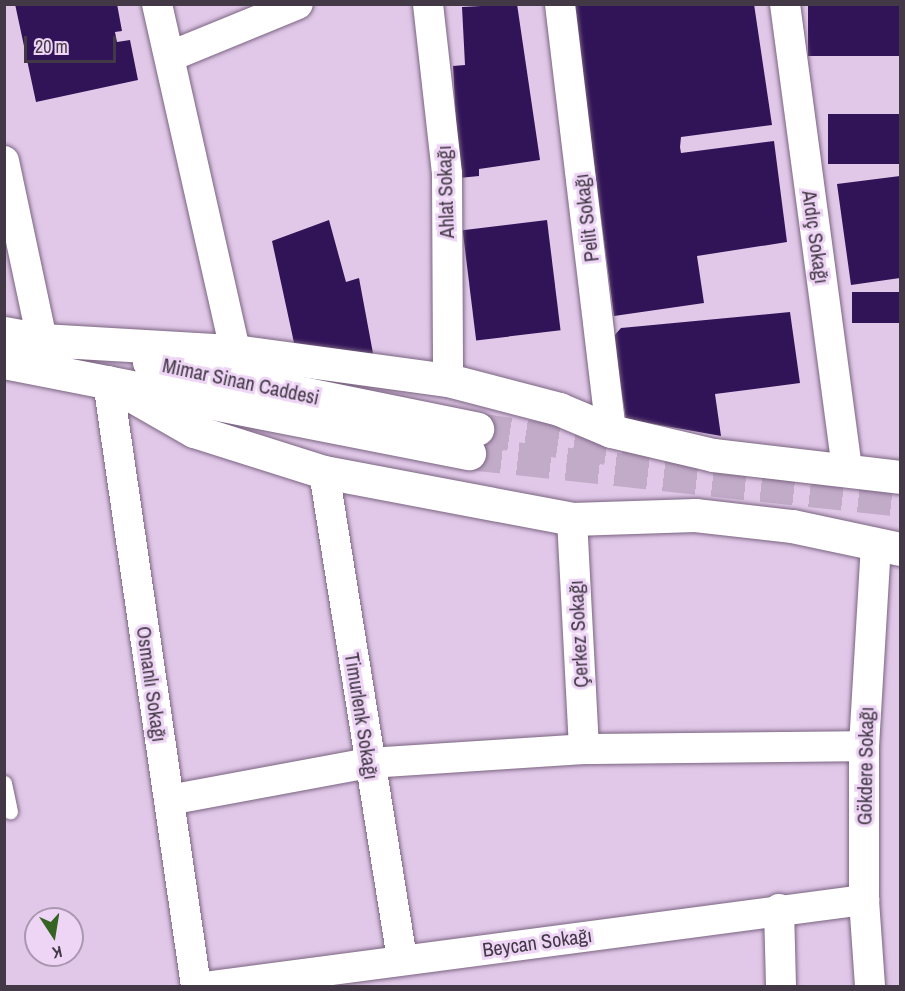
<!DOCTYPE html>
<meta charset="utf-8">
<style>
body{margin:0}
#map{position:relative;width:905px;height:991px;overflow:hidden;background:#e1c8e8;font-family:"Archivo Narrow",sans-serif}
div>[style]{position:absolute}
.building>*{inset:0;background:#311458;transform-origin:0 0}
.secondary-tunnel>*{height:33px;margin-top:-16.5px;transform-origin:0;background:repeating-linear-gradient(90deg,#c1abc8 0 33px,transparent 0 49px)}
.roads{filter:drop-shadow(0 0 2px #7a6481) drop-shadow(0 0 2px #7a6481)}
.service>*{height:15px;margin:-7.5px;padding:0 7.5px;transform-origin:7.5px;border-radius:7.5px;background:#fff}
.minor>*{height:30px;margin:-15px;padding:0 15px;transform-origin:15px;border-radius:15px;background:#fff}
.secondary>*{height:33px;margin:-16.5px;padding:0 16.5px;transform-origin:16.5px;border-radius:16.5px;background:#fff}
span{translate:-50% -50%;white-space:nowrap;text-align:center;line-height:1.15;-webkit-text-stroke:6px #eed5f6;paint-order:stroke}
.street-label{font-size:20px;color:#433946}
.frame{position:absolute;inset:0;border:6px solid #433946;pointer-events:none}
.north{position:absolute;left:24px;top:907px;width:60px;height:60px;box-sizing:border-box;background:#eed5f6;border:2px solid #aa97b0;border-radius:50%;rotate:168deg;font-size:16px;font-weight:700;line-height:24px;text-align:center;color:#433946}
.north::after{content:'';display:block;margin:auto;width:21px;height:27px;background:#356323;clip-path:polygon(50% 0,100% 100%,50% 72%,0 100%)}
.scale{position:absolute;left:24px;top:36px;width:92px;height:27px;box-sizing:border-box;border:3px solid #433946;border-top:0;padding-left:8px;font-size:18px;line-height:21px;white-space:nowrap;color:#433946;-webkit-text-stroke:4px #eed5f6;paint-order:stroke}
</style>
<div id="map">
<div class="building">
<div style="clip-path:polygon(15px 4px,117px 4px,122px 31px,115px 32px,117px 42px,130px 40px,138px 80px,36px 102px)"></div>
<div style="clip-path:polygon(517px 4px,540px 160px,479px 169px,479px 176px,459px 178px,453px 66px,465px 65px,462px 7px)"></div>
<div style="clip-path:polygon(573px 4px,754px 4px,772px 125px,681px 137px,680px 147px,681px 153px,774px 141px,787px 242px,697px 256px,704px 303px,614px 316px)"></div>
<div style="left:808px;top:4px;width:92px;height:52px"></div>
<div style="left:900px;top:114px;width:50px;height:72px;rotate:90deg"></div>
<div style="clip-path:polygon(900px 176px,900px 278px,851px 285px,837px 184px)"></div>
<div style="clip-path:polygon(329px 220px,346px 282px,359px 278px,375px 364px,296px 352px,272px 241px)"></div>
<div style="left:547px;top:220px;width:111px;height:85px;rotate:83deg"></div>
<div style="left:900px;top:292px;width:31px;height:48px;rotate:90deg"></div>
<div style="clip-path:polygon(790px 312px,800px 383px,715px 394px,721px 436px,626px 419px,613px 337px,621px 328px)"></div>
</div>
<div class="secondary-tunnel">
<div style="left:477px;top:429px;width:173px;rotate:8.3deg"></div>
<div style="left:469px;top:453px;width:434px;rotate:6.2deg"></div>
</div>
<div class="roads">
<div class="service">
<div style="left:4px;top:783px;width:29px;rotate:78deg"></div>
</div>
<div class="minor">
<div style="left:157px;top:4px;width:356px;rotate:77.3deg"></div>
<div style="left:428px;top:4px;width:171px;rotate:83.6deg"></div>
<div style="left:447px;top:174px;width:206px;rotate:89.7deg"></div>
<div style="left:560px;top:4px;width:430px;rotate:83.2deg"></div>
<div style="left:785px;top:4px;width:470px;rotate:82.4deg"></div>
<div style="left:171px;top:56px;width:137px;rotate:-22.3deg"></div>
<div style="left:4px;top:161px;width:183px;rotate:78deg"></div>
<div style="left:108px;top:382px;width:610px;rotate:81.71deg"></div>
<div style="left:324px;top:472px;width:494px;rotate:80.9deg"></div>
<div style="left:572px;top:519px;width:230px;rotate:87deg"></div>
<div style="left:169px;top:800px;width:203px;rotate:-10.5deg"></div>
<div style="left:369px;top:763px;width:215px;rotate:-3.7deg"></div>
<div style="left:584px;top:749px;width:280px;rotate:-0.6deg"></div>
<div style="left:779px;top:909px;width:77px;rotate:88.5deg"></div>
<div style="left:211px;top:986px;width:659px;rotate:-7.5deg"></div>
<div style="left:870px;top:986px;width:86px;rotate:-94deg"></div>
<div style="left:864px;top:900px;width:154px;rotate:-90deg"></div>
<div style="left:864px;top:746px;width:201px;rotate:-86.6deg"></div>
</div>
<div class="secondary">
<div style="left:4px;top:333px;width:61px;rotate:10.4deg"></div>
<div style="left:42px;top:340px;width:193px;rotate:3.3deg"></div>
<div style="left:235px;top:351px;width:215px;rotate:7.8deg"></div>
<div style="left:448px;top:380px;width:115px;rotate:14.6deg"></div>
<div style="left:559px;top:409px;width:56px;rotate:22.9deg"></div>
<div style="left:611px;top:431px;width:105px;rotate:13.2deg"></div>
<div style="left:713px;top:455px;width:188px;rotate:6.7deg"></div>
<div style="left:4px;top:362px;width:474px;rotate:11.1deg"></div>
<div style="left:149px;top:362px;width:335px;rotate:11.5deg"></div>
<div style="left:108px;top:382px;width:99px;rotate:29.7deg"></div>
<div style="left:194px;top:431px;width:136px;rotate:17.5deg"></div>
<div style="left:324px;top:472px;width:252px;rotate:10.7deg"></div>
<div style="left:572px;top:519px;width:123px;rotate:-1.9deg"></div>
<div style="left:695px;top:515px;width:98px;rotate:6.5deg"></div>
<div style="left:792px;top:526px;width:110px;rotate:12deg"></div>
</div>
</div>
<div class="street-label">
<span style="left:445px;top:192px;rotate:-92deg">Ahlat Sokağı</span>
<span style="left:586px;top:218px;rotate:-97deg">Pelit Sokağı</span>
<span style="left:816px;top:237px;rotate:82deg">Ardıç Sokağı</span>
<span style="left:241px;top:381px;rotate:12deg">Mimar Sinan Caddesi</span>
<span style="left:578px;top:634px;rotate:-93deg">Çerkez Sokağı</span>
<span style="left:152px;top:684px;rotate:82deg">Osmanlı Sokağı</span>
<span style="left:362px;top:716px;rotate:81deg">Timurlenk Sokağı</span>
<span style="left:865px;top:766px;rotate:-89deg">Gökdere Sokağı</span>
<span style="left:537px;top:942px;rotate:-8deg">Beycan Sokağı</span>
</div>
<div class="frame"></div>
<div class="north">K</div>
<div class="scale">20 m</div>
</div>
